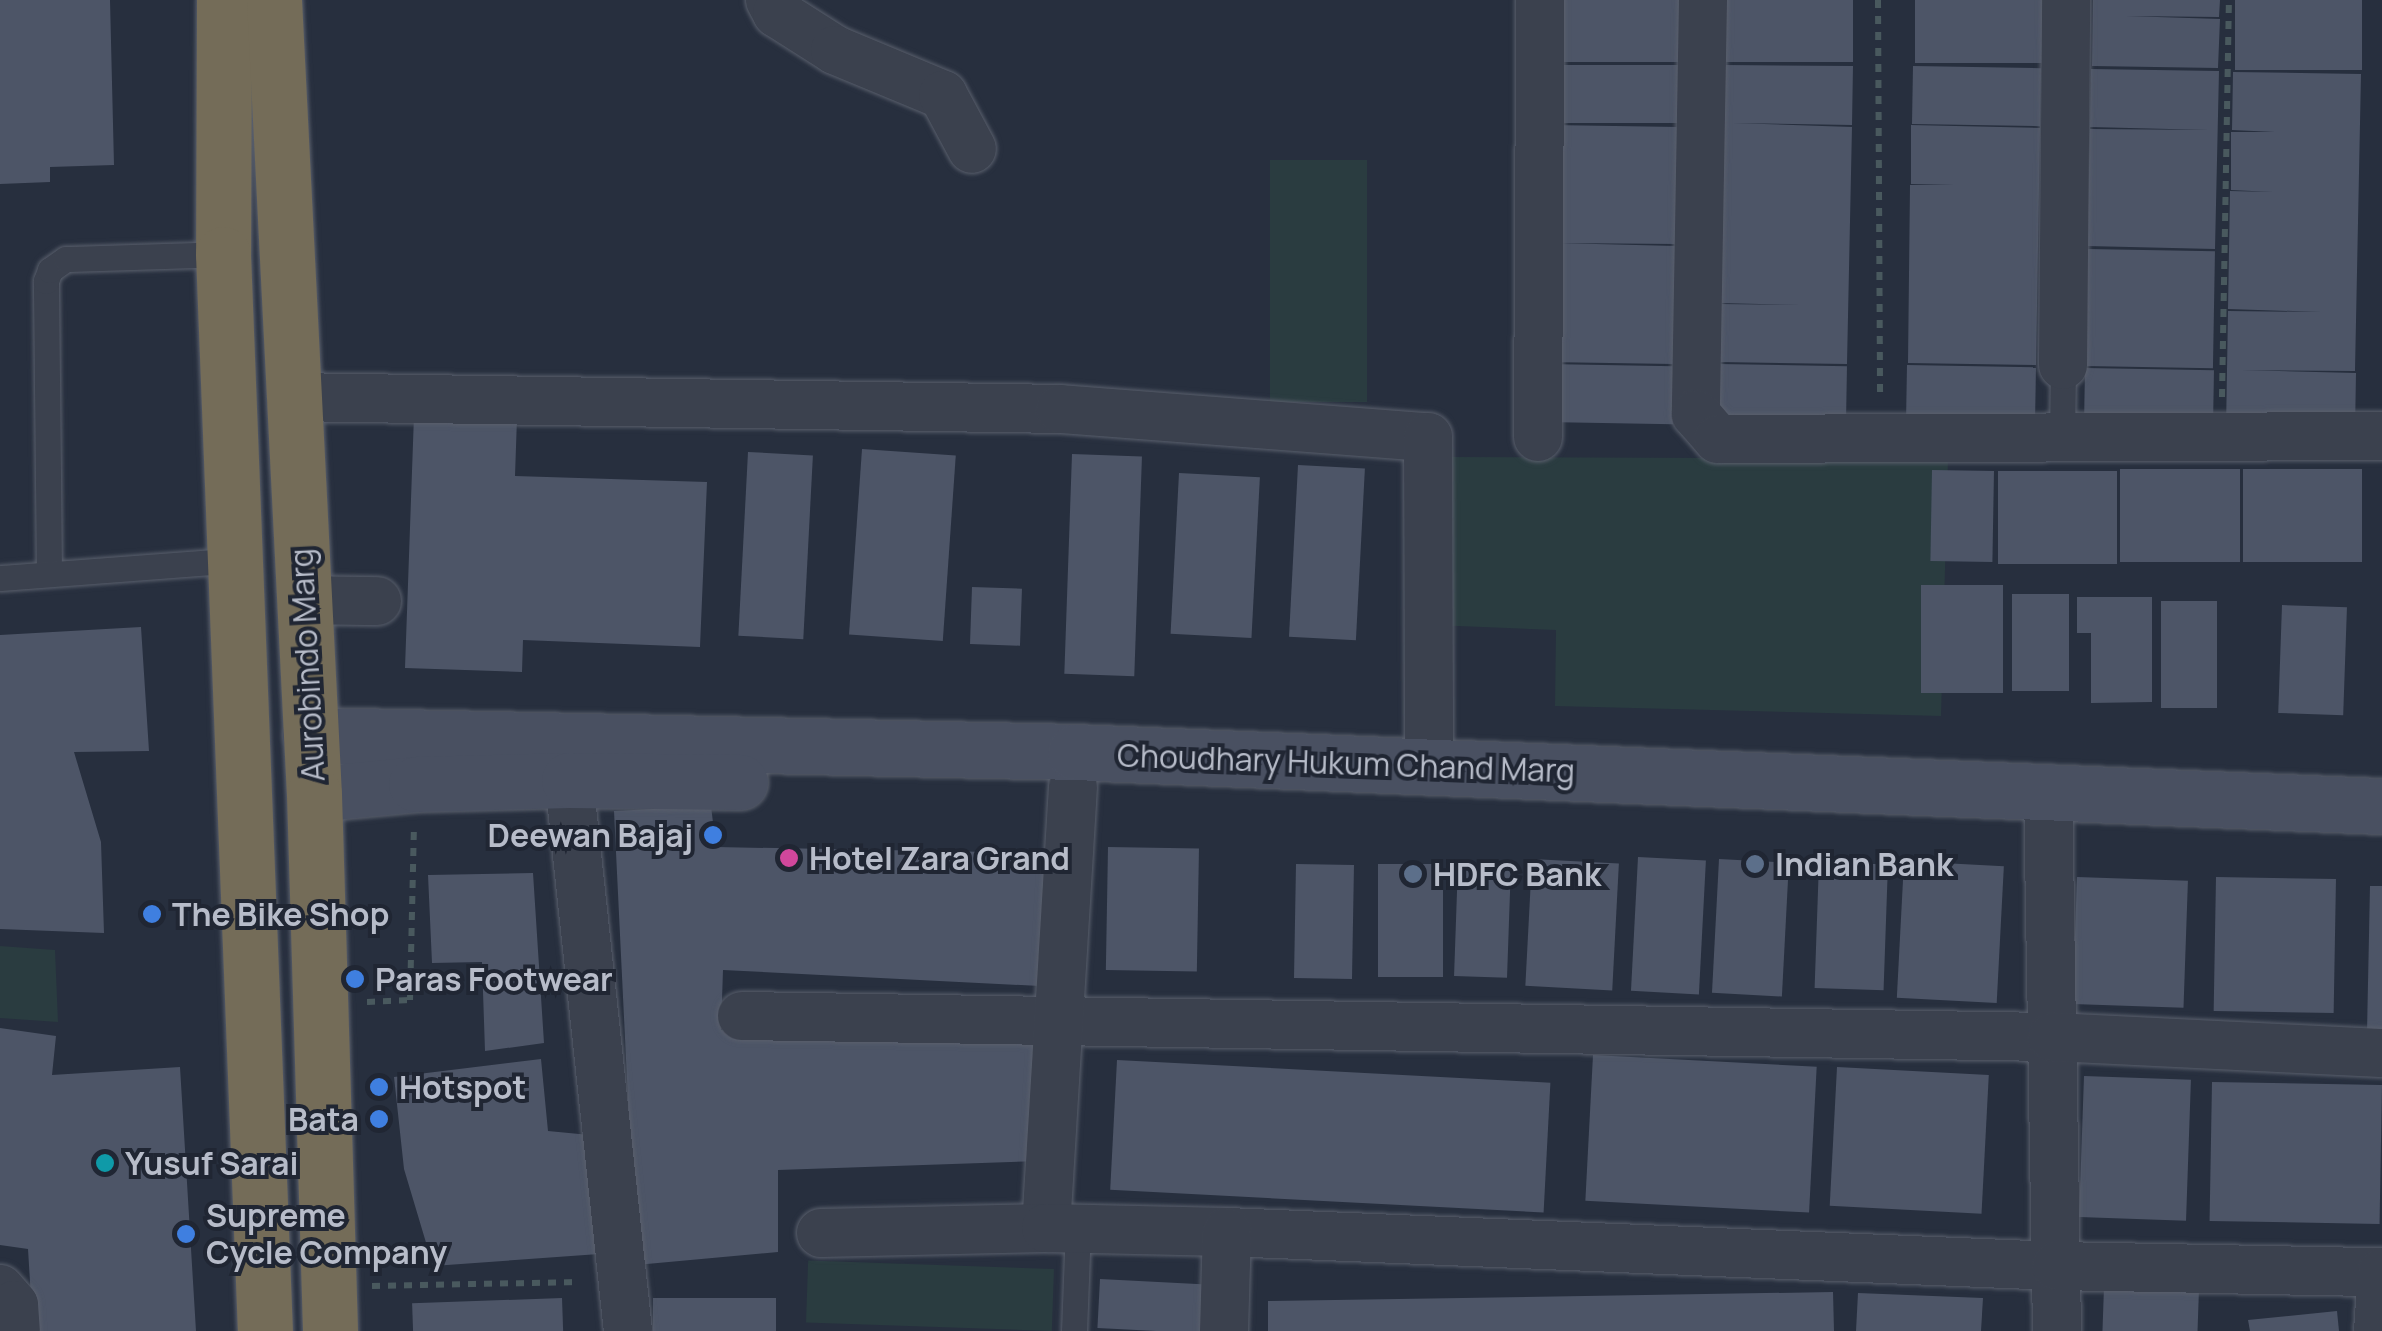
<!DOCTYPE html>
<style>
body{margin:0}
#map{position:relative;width:2382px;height:1331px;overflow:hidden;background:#272f3e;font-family:Manrope,sans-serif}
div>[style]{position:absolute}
.green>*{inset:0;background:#2a3c40;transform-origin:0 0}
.building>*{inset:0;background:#4d5567;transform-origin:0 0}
.path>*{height:6px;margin-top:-3px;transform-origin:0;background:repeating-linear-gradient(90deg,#49595e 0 8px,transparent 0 16px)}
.roads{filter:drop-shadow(0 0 2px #595f6c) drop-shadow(0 0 2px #595f6c)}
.lane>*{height:25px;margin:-12.5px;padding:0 12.5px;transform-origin:12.5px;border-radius:12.5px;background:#3b414e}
.street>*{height:48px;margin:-24px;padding:0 24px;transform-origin:24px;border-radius:24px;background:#3b414e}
.secondary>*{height:55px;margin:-27.5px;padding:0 27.5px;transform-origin:27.5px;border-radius:27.5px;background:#495061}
.highway>*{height:55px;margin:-27.5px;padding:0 27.5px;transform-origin:27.5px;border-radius:27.5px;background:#746c58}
.dots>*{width:28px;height:28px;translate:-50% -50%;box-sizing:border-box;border:5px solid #202633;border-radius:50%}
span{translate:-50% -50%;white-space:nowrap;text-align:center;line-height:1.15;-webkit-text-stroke:8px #202633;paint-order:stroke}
.street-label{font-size:32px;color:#b7bcc9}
.poi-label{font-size:32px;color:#b7bcc9;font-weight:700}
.right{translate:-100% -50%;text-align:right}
.left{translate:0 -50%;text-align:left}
</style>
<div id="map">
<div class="green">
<div style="left:1367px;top:160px;width:242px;height:97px;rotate:90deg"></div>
<div style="clip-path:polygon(1446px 457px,1948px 459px,1941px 716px,1555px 706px,1556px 630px,1433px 625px)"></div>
<div style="clip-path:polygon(0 946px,55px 950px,58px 1022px,0 1018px)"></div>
<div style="left:1054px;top:1269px;width:62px;height:246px;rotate:92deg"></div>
</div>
<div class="building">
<div style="clip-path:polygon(0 0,110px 0,114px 165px,50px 167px,50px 182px,0 184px)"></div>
<div style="left:1554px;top:0;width:126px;height:62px"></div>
<div style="left:1726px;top:0;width:127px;height:62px"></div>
<div style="left:1915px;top:0;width:127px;height:63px"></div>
<div style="clip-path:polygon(2093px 0,2220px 0,2219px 17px,2126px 16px,2220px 19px,2218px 68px,2092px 66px)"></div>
<div style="left:2235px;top:0;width:127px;height:70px"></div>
<div style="left:1552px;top:65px;width:127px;height:58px"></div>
<div style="clip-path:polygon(1725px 65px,1853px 66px,1852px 125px,1732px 123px,1852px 127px,1847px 364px,1719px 362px,1720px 304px,1802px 305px,1719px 303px)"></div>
<div style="left:1913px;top:66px;width:128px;height:58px;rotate:1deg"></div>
<div style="clip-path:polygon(2091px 69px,2219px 71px,2215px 249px,2087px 246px,2090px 129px,2209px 130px,2090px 127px)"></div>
<div style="clip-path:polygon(2233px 72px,2361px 74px,2355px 371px,2241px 370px,2356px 373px,2355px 431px,2226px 429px,2228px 311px,2322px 312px,2228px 309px,2230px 191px,2273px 192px,2231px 190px,2231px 132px,2275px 132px,2232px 130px)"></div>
<div style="clip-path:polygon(1550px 125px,1679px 127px,1676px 244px,1556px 243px,1676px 246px,1674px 364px,1546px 362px)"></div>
<div style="clip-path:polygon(1911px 125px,2040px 128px,2036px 365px,1908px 363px,1910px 185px,1954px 184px,1911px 184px)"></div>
<div style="left:2087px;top:249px;width:128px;height:117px;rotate:1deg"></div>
<div style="left:1546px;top:364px;width:128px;height:58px;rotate:1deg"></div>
<div style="left:1719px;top:364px;width:128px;height:58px;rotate:1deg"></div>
<div style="left:1907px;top:365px;width:129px;height:58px;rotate:1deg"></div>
<div style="left:2085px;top:368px;width:129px;height:59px;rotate:1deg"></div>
<div style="clip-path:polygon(414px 415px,517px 418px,515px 476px,707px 482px,700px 647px,523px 640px,522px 672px,405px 668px)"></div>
<div style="left:862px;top:449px;width:94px;height:186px;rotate:4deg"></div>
<div style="left:748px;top:452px;width:65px;height:184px;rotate:3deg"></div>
<div style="left:1072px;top:454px;width:70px;height:220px;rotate:2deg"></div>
<div style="left:1298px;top:465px;width:67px;height:172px;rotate:3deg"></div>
<div style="left:2240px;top:469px;width:93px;height:120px;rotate:90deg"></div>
<div style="left:2243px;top:469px;width:119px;height:93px"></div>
<div style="left:1932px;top:470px;width:62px;height:91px;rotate:1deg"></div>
<div style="left:1998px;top:471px;width:119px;height:93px"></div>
<div style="left:1179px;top:473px;width:81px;height:161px;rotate:3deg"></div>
<div style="left:1921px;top:585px;width:82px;height:108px"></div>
<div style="left:972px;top:587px;width:50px;height:57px;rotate:2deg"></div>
<div style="left:2012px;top:594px;width:57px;height:97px"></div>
<div style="clip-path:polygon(2077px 597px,2152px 597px,2152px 702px,2091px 703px,2091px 633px,2077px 633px)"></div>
<div style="left:2161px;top:601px;width:56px;height:107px"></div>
<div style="left:2282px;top:605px;width:65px;height:108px;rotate:2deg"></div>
<div style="clip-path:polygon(141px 627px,149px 751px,74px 752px,101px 842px,104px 933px,0 929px,0 635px)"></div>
<div style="clip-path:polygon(711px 806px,716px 847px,1044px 853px,1040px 986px,723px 970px,721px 1030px,1049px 1045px,1041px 1161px,778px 1170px,778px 1252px,636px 1265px,614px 811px)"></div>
<div style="left:1108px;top:847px;width:91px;height:123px;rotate:1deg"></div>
<div style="left:1638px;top:857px;width:68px;height:134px;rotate:3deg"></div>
<div style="left:1532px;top:859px;width:87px;height:127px;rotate:3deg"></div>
<div style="left:1719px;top:859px;width:70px;height:134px;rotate:3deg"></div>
<div style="left:1904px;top:861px;width:100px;height:137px;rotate:3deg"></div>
<div style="left:1819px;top:862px;width:69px;height:126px;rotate:2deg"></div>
<div style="left:1458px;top:863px;width:53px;height:113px;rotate:2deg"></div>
<div style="left:1296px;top:864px;width:58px;height:114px;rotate:1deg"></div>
<div style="left:1443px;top:864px;width:113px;height:65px;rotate:90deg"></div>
<div style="clip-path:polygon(533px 873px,544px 1043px,485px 1051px,482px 962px,432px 963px,428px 875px)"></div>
<div style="left:2077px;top:877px;width:111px;height:127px;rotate:2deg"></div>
<div style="left:2216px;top:877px;width:120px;height:134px;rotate:1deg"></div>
<div style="clip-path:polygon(2370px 886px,2382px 886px,2382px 1033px,2367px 1032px)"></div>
<div style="clip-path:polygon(0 1028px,56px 1036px,52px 1075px,180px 1067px,196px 1331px,33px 1331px,28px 1249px,0 1245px)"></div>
<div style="left:1593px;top:1055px;width:224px;height:146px;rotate:3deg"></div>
<div style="clip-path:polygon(541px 1059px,548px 1131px,600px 1136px,613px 1253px,433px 1266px,404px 1169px,394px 1077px)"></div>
<div style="left:1117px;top:1060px;width:434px;height:130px;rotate:3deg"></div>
<div style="left:1837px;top:1067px;width:152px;height:139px;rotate:3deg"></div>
<div style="left:2084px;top:1076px;width:107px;height:141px;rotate:2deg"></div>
<div style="left:2212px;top:1082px;width:170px;height:139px;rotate:1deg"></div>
<div style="left:1100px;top:1279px;width:107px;height:49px;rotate:3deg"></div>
<div style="left:2104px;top:1287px;width:95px;height:44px;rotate:2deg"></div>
<div style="clip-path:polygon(1833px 1292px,1834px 1331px,1268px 1331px,1268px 1301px)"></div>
<div style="clip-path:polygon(1858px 1293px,1983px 1298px,1981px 1331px,1856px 1331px)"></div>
<div style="left:562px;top:1298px;width:33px;height:150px;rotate:88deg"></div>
<div style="left:776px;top:1298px;width:33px;height:123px;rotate:90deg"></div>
<div style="clip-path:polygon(2337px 1311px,2339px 1331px,2250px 1331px,2248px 1320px)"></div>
</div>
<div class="path">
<div style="left:1878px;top:0;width:399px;rotate:89.7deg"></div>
<div style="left:2222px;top:397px;width:397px;rotate:-89deg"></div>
<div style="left:367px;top:1002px;width:43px;rotate:-2.7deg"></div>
<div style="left:410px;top:1000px;width:170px;rotate:-88.7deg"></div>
<div style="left:372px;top:1286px;width:208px;rotate:-1.1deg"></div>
</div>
<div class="roads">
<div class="lane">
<div style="left:2062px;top:438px;width:73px;rotate:-89.2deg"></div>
<div style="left:49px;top:574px;width:293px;rotate:-90.6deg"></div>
<div style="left:46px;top:281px;width:12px;rotate:-70deg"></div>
<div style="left:50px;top:270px;width:19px;rotate:-35deg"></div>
<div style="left:66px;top:259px;width:157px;rotate:-1.8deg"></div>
<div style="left:0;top:578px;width:239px;rotate:-4.3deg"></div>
<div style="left:1074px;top:1331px;width:102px;rotate:-87.8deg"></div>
</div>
<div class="street">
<div style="left:770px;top:0;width:15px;rotate:62deg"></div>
<div style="left:777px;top:13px;width:69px;rotate:32.5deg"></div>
<div style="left:835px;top:50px;width:117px;rotate:22.6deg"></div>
<div style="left:943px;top:95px;width:61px;rotate:61.8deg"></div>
<div style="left:1703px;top:0;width:414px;rotate:91deg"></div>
<div style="left:1696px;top:414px;width:33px;rotate:49deg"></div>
<div style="left:1718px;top:439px;width:664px;rotate:-0.26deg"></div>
<div style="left:2063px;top:365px;width:365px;rotate:-89.5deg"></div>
<div style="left:291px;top:397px;width:769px;rotate:0.89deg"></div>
<div style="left:1060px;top:409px;width:369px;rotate:4.4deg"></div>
<div style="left:1428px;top:437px;width:329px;rotate:89.8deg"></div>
<div style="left:1538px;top:437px;width:437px;rotate:-89.7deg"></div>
<div style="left:302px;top:600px;width:75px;rotate:0.8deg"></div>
<div style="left:569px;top:780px;width:554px;rotate:83.89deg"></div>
<div style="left:2048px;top:789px;width:542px;rotate:89.05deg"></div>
<div style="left:742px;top:1016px;width:1310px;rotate:0.92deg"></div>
<div style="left:2052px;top:1037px;width:330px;rotate:2.8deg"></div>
<div style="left:1046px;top:1228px;width:442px;rotate:-86.5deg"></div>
<div style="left:821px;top:1233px;width:225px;rotate:-1.3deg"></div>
<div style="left:1046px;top:1228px;width:181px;rotate:1.3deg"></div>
<div style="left:1227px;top:1232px;width:830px;rotate:2.35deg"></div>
<div style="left:2056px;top:1266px;width:326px;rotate:1.1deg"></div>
<div style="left:0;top:1289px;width:21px;rotate:49deg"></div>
<div style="left:14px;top:1305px;width:26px;rotate:86deg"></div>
<div style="left:1224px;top:1331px;width:99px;rotate:-88.3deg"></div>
<div style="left:2378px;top:1331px;width:59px;rotate:-86.1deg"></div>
</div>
<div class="secondary">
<div style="left:310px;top:735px;width:765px;rotate:1.27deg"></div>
<div style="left:1075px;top:752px;width:1308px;rotate:2.37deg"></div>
<div style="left:314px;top:794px;width:102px;rotate:-5.6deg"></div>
<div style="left:416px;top:784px;width:153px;rotate:-1.5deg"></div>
<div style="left:569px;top:780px;width:171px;rotate:0.7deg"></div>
</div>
<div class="highway">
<div style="left:224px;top:0;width:254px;rotate:90.2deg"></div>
<div style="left:223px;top:254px;width:1078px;rotate:87.77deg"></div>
<div style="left:274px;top:0;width:795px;rotate:87.12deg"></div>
<div style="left:314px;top:794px;width:537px;rotate:88.29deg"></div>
</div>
</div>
<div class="dots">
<div style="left:713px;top:835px;background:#3f7fe0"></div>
<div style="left:789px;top:858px;background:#d1479c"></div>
<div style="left:1755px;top:864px;background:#5c6f8a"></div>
<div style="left:1413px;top:874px;background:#5c6f8a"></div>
<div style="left:152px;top:914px;background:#3f7fe0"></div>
<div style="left:355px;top:979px;background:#3f7fe0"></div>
<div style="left:379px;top:1087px;background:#3f7fe0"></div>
<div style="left:379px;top:1119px;background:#3f7fe0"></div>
<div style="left:105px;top:1163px;background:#0f9aa8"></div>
<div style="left:186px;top:1234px;background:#3f7fe0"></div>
</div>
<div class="street-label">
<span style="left:307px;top:665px;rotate:-93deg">Aurobindo Marg</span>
<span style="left:1346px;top:763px;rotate:2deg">Choudhary Hukum Chand Marg</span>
</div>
<div class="poi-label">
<span class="right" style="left:693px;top:835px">Deewan Bajaj</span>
<span class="left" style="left:809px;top:858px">Hotel Zara Grand</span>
<span class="left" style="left:1775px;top:864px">Indian Bank</span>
<span class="left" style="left:1433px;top:874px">HDFC Bank</span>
<span class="left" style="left:172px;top:914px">The Bike Shop</span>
<span class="left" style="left:375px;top:979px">Paras Footwear</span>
<span class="left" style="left:399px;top:1087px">Hotspot</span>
<span class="right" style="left:359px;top:1119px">Bata</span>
<span class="left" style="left:125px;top:1163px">Yusuf Sarai</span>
<span class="left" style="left:206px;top:1234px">Supreme<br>Cycle Company</span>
</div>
</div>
